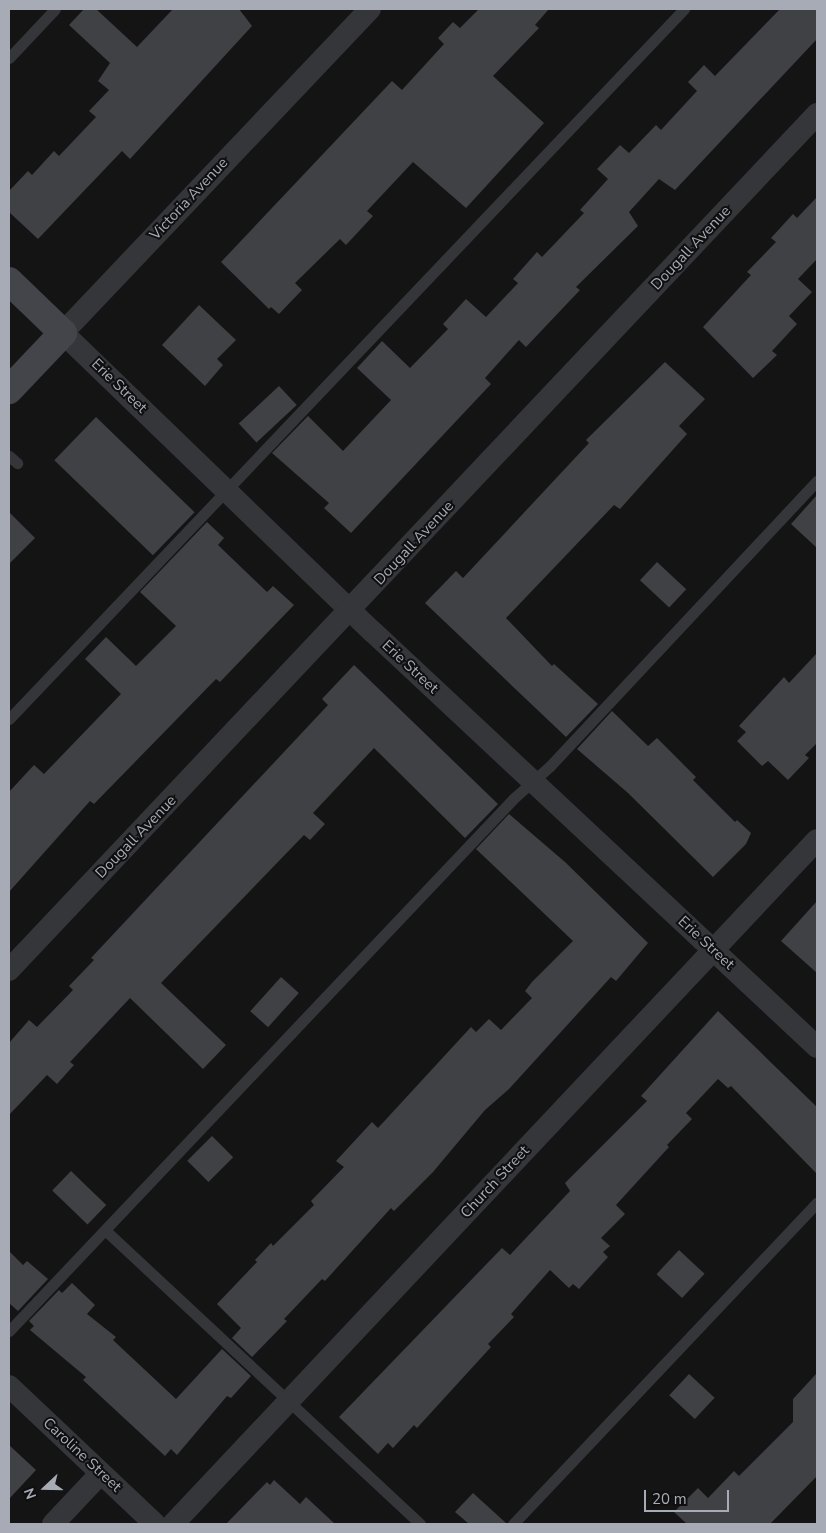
<!DOCTYPE html>
<style>
body{margin:0}
#map{position:relative;width:826px;height:1533px;overflow:hidden;background:#141415;font-family:"Nunito Sans",sans-serif}
div>[style]{position:absolute}
.building>*{inset:0;background:#404145;transform-origin:0 0}
.lane>*{height:11px;margin:-5.5px;padding:0 5.5px;transform-origin:5.5px;border-radius:5.5px;background:#35363a}
.street>*{height:22px;margin:-11px;padding:0 11px;transform-origin:11px;border-radius:11px;background:#35363a}
.secondary>*{height:28px;margin:-14px;padding:0 14px;transform-origin:14px;border-radius:14px;background:#43454a}
span{translate:-50% -50%;white-space:nowrap;text-align:center;line-height:1.15;-webkit-text-stroke:4px #0f0f10;paint-order:stroke}
.street-label{font-size:15px;color:#a6abb5}
.frame{position:absolute;inset:0;border:10px solid #a6abb5;pointer-events:none}
.north{position:absolute;left:20px;top:1463px;width:50px;height:50px;-webkit-text-stroke:4px #0f0f10;paint-order:stroke;rotate:249deg;font-size:14px;font-weight:700;line-height:20px;text-align:center;color:#a6abb5}
.north::after{content:'';display:block;margin:auto;width:18px;height:22px;background:#a6abb5;clip-path:polygon(50% 0,100% 100%,50% 72%,0 100%)}
.scale{position:absolute;left:644px;top:1490px;width:85px;height:22px;box-sizing:border-box;border:2px solid #a6abb5;border-top:0;padding-left:6px;font-size:15px;line-height:18px;white-space:nowrap;color:#a6abb5;-webkit-text-stroke:4px #0f0f10;paint-order:stroke}
</style>
<div id="map">
<div class="building">
<div style="clip-path:polygon(84px 9px,96px 9px,137px 47px,173px 9px,239px 9px,252px 26px,130px 159px,122px 151px,38px 239px,9px 212px,9px 191px,28px 171px,32px 175px,54px 151px,59px 156px,96px 117px,89px 111px,109px 90px,98px 81px,110px 63px,69px 25px)"></div>
<div style="clip-path:polygon(479px 9px,549px 9px,535px 25px,539px 28px,493px 76px,544px 123px,466px 208px,413px 162px,367px 211px,373px 216px,346px 245px,340px 239px,295px 283px,302px 290px,279px 314px,271px 307px,269px 309px,221px 262px,392px 81px,402px 90px,444px 44px,438px 38px,453px 22px,460px 28px)"></div>
<div style="clip-path:polygon(780px 9px,817px 9px,817px 39px,675px 190px,659px 179px,629px 212px,638px 226px,576px 287px,580px 290px,526px 347px,519px 340px,485px 378px,491px 384px,351px 533px,324px 508px,329px 503px,272px 453px,308px 416px,343px 451px,391px 400px,357px 368px,382px 341px,410px 368px,448px 329px,443px 324px,466px 299px,486px 317px,518px 283px,513px 279px,537px 252px,542px 257px,584px 213px,580px 210px,608px 179px,597px 169px,620px 145px,629px 153px,656px 125px,661px 130px,697px 91px,688px 82px,704px 65px,715px 76px)"></div>
<div style="clip-path:polygon(817px 197px,817px 259px,798px 279px,812px 292px,789px 316px,797px 324px,772px 351px,777px 355px,753px 378px,703px 327px,751px 275px,747px 272px,776px 242px,771px 238px,793px 214px,797px 218px)"></div>
<div style="clip-path:polygon(199px 305px,236px 340px,217px 359px,223px 365px,205px 386px,162px 345px)"></div>
<div style="clip-path:polygon(665px 362px,705px 399px,679px 426px,687px 434px,620px 509px,614px 505px,506px 618px,552px 666px,554px 664px,598px 704px,566px 737px,425px 603px,456px 571px,463px 578px,589px 443px,586px 440px)"></div>
<div style="left:279px;top:386px;width:26px;height:55px;rotate:47deg"></div>
<div style="left:96px;top:417px;width:137px;height:60px;rotate:44deg"></div>
<div style="clip-path:polygon(817px 495px,817px 548px,791px 524px)"></div>
<div style="clip-path:polygon(9px 512px,35px 538px,9px 564px)"></div>
<div style="clip-path:polygon(207px 522px,224px 538px,218px 545px,267px 592px,273px 586px,294px 605px,220px 682px,216px 679px,94px 804px,90px 801px,9px 892px,9px 792px,34px 765px,44px 774px,121px 694px,85px 659px,106px 637px,136px 666px,176px 626px,140px 592px)"></div>
<div style="left:657px;top:562px;width:40px;height:25px;rotate:43deg"></div>
<div style="clip-path:polygon(817px 653px,817px 743px,805px 755px,809px 758px,788px 780px,768px 761px,762px 766px,737px 741px,746px 732px,739px 726px,784px 677px,789px 683px)"></div>
<div style="clip-path:polygon(354px 665px,498px 804px,465px 838px,374px 748px,313px 813px,325px 824px,310px 840px,304px 835px,161px 983px,226px 1045px,203px 1069px,130px 998px,70px 1062px,74px 1065px,57px 1084px,47px 1075px,9px 1115px,9px 1043px,29px 1020px,37px 1027px,73px 990px,69px 986px,94px 960px,91px 958px,328px 705px,322px 699px)"></div>
<div style="clip-path:polygon(612px 711px,648px 746px,657px 738px,696px 777px,693px 780px,735px 822px,737px 820px,751px 833px,746px 844px,713px 877px,628px 793px,577px 749px)"></div>
<div style="clip-path:polygon(509px 814px,565px 862px,648px 943px,616px 981px,611px 977px,509px 1089px,485px 1110px,433px 1172px,394px 1211px,391px 1208px,325px 1281px,322px 1279px,284px 1319px,287px 1321px,252px 1357px,232px 1338px,241px 1328px,217px 1304px,257px 1262px,255px 1260px,271px 1243px,273px 1246px,314px 1205px,311px 1201px,344px 1167px,336px 1161px,372px 1122px,378px 1128px,471px 1027px,476px 1032px,489px 1019px,501px 1030px,532px 998px,525px 991px,532px 982px,573px 941px,476px 849px)"></div>
<div style="clip-path:polygon(817px 901px,817px 973px,781px 941px)"></div>
<div style="left:281px;top:977px;width:24px;height:46px;rotate:42deg"></div>
<div style="clip-path:polygon(718px 1011px,817px 1107px,817px 1174px,731px 1086px,728px 1088px,718px 1079px,686px 1113px,692px 1119px,667px 1145px,669px 1147px,616px 1205px,625px 1214px,601px 1238px,610px 1246px,603px 1252px,608px 1257px,579px 1289px,573px 1284px,569px 1288px,550px 1270px,511px 1314px,514px 1317px,488px 1344px,491px 1347px,417px 1428px,414px 1425px,393px 1448px,388px 1443px,378px 1454px,339px 1417px,502px 1248px,510px 1255px,570px 1191px,565px 1183px,647px 1101px,641px 1096px)"></div>
<div style="left:212px;top:1136px;width:30px;height:35px;rotate:45deg"></div>
<div style="left:71px;top:1171px;width:49px;height:27px;rotate:44deg"></div>
<div style="left:679px;top:1250px;width:35px;height:33px;rotate:43deg"></div>
<div style="clip-path:polygon(9px 1251px,23px 1265px,27px 1261px,48px 1279px,18px 1311px,9px 1303px)"></div>
<div style="clip-path:polygon(72px 1283px,95px 1305px,87px 1314px,116px 1337px,113px 1340px,176px 1399px,222px 1349px,251px 1376px,231px 1398px,227px 1396px,177px 1455px,171px 1449px,165px 1456px,83px 1380px,86px 1377px,30px 1330px,34px 1326px,29px 1321px,59px 1290px,62px 1293px)"></div>
<div style="clip-path:polygon(817px 1373px,817px 1476px,770px 1524px,687px 1524px,674px 1512px,698px 1488px,708px 1498px,734px 1471px,739px 1476px,793px 1422px,793px 1399px)"></div>
<div style="left:689px;top:1374px;width:35px;height:29px;rotate:43deg"></div>
<div style="clip-path:polygon(9px 1445px,36px 1470px,9px 1499px)"></div>
<div style="clip-path:polygon(274px 1480px,300px 1504px,306px 1497px,335px 1524px,226px 1524px,267px 1482px,270px 1485px)"></div>
<div style="clip-path:polygon(473px 1493px,506px 1523px,506px 1524px,469px 1524px,455px 1512px)"></div>
</div>
<div class="lane">
<div style="left:9px;top:58px;width:67px;rotate:-46.8deg"></div>
<div style="left:9px;top:456px;width:11px;rotate:41deg"></div>
<div style="left:9px;top:719px;width:980px;rotate:-46.45deg"></div>
<div style="left:105px;top:1230px;width:431px;rotate:43deg"></div>
<div style="left:9px;top:1331px;width:734px;rotate:-46.55deg"></div>
<div style="left:514px;top:798px;width:48px;rotate:-41.6deg"></div>
<div style="left:550px;top:766px;width:391px;rotate:-46.9deg"></div>
<div style="left:513px;top:1524px;width:443px;rotate:-46.6deg"></div>
</div>
<div class="street">
<div style="left:370px;top:9px;width:446px;rotate:133.5deg"></div>
<div style="left:63px;top:333px;width:431px;rotate:44deg"></div>
<div style="left:373px;top:632px;width:608px;rotate:43.07deg"></div>
<div style="left:9px;top:970px;width:1177px;rotate:-46.65deg"></div>
<div style="left:9px;top:1386px;width:201px;rotate:43.4deg"></div>
<div style="left:53px;top:1524px;width:70px;rotate:-46.7deg"></div>
<div style="left:173px;top:1524px;width:939px;rotate:-46.73deg"></div>
</div>
<div class="secondary">
<div style="left:9px;top:281px;width:75px;rotate:43.9deg"></div>
<div style="left:63px;top:333px;width:79px;rotate:133.5deg"></div>
</div>
<div class="street-label">
<span style="left:189px;top:199px;rotate:-47deg">Victoria Avenue</span>
<span style="left:691px;top:248px;rotate:-47deg">Dougall Avenue</span>
<span style="left:119px;top:386px;rotate:44deg">Erie Street</span>
<span style="left:414px;top:543px;rotate:-47deg">Dougall Avenue</span>
<span style="left:410px;top:667px;rotate:43deg">Erie Street</span>
<span style="left:136px;top:837px;rotate:-46deg">Dougall Avenue</span>
<span style="left:706px;top:943px;rotate:43deg">Erie Street</span>
<span style="left:495px;top:1182px;rotate:-47deg">Church Street</span>
<span style="left:82px;top:1455px;rotate:43deg">Caroline Street</span>
</div>
<div class="frame"></div>
<div class="north">N</div>
<div class="scale">20 m</div>
</div>
